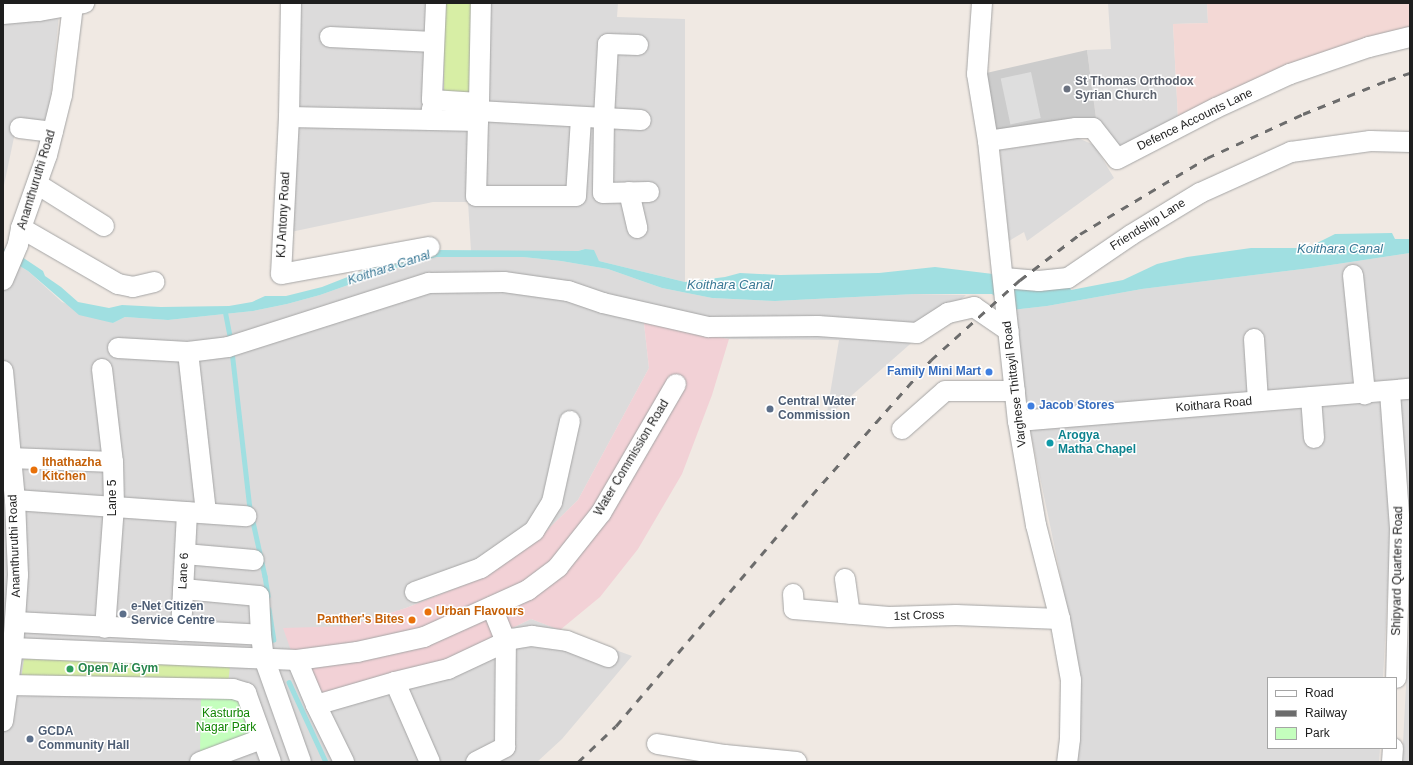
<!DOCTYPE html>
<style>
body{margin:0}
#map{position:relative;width:1413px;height:765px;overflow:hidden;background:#f0e9e3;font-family:Arial,sans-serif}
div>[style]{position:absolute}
.residential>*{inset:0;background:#dcdbdb}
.commercial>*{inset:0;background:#f2d1d6}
.religious>*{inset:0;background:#ccc}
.military>*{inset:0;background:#f3d8d5}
.grass>*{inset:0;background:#d7eea5;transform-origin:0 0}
.park>*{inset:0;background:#c4febd}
.parking>*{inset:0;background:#dedede;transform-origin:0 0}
.water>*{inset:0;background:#a0dfe1}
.stream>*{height:4.5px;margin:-2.25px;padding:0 2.25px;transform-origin:2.25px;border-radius:2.25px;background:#a0dfe1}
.roads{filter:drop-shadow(0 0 1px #a5a5a5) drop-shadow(0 0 1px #a5a5a5)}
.minor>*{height:20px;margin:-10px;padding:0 10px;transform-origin:10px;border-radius:10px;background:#fff}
.rail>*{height:3px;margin-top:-1.5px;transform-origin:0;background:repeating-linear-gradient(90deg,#6c6c6c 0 8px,transparent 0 16px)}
.dots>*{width:11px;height:11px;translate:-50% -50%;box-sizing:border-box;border:2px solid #fff;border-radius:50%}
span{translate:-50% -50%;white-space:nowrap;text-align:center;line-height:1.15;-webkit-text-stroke:3px #fff;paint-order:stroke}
.worship-label{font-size:12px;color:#5b616d;font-weight:700}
.left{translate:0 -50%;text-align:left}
.street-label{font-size:12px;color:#1e1e1e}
.shop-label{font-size:12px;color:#366cbe;font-weight:700}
.right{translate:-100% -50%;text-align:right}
.service-label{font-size:12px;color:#4e5e75;font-weight:700}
.culture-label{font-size:12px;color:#0d838f;font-weight:700}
.food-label{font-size:12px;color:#c56008;font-weight:700}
.leisure-label{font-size:12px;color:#27864d;font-weight:700}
.park-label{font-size:12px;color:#118603}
.water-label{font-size:13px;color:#397895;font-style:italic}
.frame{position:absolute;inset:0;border:4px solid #1e1e1e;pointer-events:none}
.legend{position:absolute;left:1267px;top:677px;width:130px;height:72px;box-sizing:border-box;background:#fff;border:1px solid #a5a5a5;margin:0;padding:5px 7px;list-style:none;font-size:12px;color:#1e1e1e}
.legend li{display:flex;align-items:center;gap:8px;height:20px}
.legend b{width:20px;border:1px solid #a5a5a5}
</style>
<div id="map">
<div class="residential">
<div style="clip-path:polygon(298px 3px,618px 3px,617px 17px,685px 19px,685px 282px,599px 261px,585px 249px,578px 251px,471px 251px,468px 202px,433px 202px,286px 233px)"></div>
<div style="clip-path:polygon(1108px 3px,1207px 3px,1208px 23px,1173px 24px,1178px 119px,1119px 147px,1096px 118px,1087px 50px,1111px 49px)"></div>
<div style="clip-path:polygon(59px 15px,51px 95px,46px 125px,17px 123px,3px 190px,3px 22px)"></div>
<div style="clip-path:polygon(1078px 138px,1094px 145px,1114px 178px,1027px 241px,1024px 232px,1009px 241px,1000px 150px)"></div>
<div style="clip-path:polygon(1410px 253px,1410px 510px,1392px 511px,1383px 678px,1268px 678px,1268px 748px,1380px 748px,1379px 762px,1074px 762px,1069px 616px,1018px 372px,1012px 310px,1047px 306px,1142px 289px,1311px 268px)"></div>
<div style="clip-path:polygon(3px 256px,28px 271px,62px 302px,113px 323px,125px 317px,168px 320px,253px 311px,287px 304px,320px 295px,399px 267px,437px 257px,523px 257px,561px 261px,608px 269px,662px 288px,712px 298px,775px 301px,915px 294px,966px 295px,826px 418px,839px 340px,729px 339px,644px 323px,649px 368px,578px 500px,539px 538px,486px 576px,406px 608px,349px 626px,334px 628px,446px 660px,531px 619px,632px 656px,562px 739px,537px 762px,3px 762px)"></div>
<div style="clip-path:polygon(1410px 611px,1410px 762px,1402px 762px)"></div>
</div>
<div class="commercial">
<div style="clip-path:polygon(644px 323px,729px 339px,712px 395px,682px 474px,638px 549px,600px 597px,560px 630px,531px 619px,446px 660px,308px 699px,283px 628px,349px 626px,406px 608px,486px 576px,539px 538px,578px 500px,649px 368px)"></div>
</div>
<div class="religious">
<div style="clip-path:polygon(1087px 50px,1096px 118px,995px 134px,982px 74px)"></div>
</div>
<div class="military">
<div style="clip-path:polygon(1207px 3px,1410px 3px,1410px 27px,1289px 68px,1178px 119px,1173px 24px,1208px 23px)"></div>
</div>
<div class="grass">
<div style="left:444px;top:3px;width:29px;height:91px"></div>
<div style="clip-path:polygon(24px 659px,230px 666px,228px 684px,21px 680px)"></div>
</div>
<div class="park">
<div style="clip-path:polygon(237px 696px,256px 736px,200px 755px,201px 699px)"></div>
</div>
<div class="parking">
<div style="left:1031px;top:72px;width:47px;height:31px;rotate:78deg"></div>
</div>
<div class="water">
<div style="clip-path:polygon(1392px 233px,1395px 239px,1410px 239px,1410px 253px,1311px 268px,1142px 289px,1047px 306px,1012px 310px,992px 294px,915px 294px,775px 301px,712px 298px,662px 288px,608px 269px,561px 261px,523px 257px,437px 257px,399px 267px,320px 295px,287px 304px,253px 311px,168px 320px,125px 317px,113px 323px,79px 315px,28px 271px,3px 256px,3px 248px,22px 257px,43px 271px,45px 276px,61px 287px,78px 302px,109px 308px,122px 305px,161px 307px,229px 306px,252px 302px,265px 296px,286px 296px,322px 287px,373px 267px,437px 250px,578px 251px,585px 249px,594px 250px,599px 261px,685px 282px,725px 277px,740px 273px,780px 275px,879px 273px,935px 267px,1068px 283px,1071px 290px,1123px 280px,1157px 264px,1187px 257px,1251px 248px,1307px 248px,1335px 234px)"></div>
</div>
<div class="stream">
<div style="left:225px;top:310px;width:32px;rotate:79deg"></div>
<div style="left:232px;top:351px;width:158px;rotate:83.5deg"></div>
<div style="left:250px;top:508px;width:70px;rotate:77.6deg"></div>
<div style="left:265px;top:576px;width:20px;rotate:81deg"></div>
<div style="left:269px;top:609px;width:31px;rotate:81deg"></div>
<div style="left:289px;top:682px;width:88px;rotate:65.2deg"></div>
</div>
<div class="roads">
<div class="minor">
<div style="left:291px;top:3px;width:114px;rotate:91deg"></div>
<div style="left:289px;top:117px;width:157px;rotate:92.9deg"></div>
<div style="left:281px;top:274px;width:151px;rotate:-10.3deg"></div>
<div style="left:436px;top:3px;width:97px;rotate:92.4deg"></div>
<div style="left:432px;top:100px;width:47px;rotate:3.7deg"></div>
<div style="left:479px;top:103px;width:100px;rotate:-88.9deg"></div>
<div style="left:982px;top:3px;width:71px;rotate:94deg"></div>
<div style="left:977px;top:74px;width:68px;rotate:80.7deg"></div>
<div style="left:988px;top:141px;width:282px;rotate:83.9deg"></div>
<div style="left:1018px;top:421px;width:106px;rotate:80.2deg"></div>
<div style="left:1036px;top:525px;width:97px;rotate:75.7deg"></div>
<div style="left:1060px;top:619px;width:62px;rotate:79.8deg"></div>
<div style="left:1071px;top:680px;width:59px;rotate:91deg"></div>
<div style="left:1070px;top:739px;width:23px;rotate:97deg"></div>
<div style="left:3px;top:14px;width:36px;rotate:-5deg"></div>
<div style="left:39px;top:11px;width:46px;rotate:-10.1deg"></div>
<div style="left:330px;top:37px;width:104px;rotate:2.8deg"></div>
<div style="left:638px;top:45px;width:30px;rotate:-178deg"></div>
<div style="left:608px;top:44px;width:74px;rotate:93.1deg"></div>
<div style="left:604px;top:118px;width:75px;rotate:90.8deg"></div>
<div style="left:603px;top:193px;width:46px;rotate:-1.2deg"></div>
<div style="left:432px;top:108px;width:12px;rotate:95deg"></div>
<div style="left:431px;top:120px;width:47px;rotate:1.2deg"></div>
<div style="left:478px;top:121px;width:12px;rotate:-90deg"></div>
<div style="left:478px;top:111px;width:163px;rotate:3.2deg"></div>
<div style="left:289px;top:117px;width:142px;rotate:1.2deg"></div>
<div style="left:478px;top:121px;width:75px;rotate:91.5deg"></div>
<div style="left:476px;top:196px;width:100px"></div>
<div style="left:576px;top:196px;width:78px;rotate:-86.3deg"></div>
<div style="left:20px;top:128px;width:33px;rotate:7deg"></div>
<div style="left:988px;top:141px;width:89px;rotate:-8.4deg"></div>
<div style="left:1076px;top:128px;width:17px"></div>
<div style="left:1093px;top:128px;width:39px;rotate:52deg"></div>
<div style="left:1117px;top:159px;width:111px;rotate:-27.3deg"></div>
<div style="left:1216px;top:108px;width:81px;rotate:-24.7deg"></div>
<div style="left:1290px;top:74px;width:83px;rotate:-18.9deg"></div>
<div style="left:1369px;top:47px;width:42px;rotate:-13.7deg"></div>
<div style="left:37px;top:184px;width:79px;rotate:32.1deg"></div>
<div style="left:629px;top:192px;width:37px;rotate:77deg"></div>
<div style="left:21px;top:228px;width:112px;rotate:30deg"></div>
<div style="left:118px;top:284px;width:15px;rotate:11deg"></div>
<div style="left:133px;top:287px;width:22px;rotate:-13deg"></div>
<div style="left:1353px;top:275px;width:120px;rotate:84.2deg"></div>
<div style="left:1004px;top:278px;width:35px;rotate:5deg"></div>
<div style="left:1039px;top:281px;width:29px;rotate:-6deg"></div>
<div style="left:1068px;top:278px;width:76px;rotate:-34.3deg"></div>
<div style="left:1131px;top:235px;width:81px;rotate:-31.3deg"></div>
<div style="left:1200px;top:193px;width:100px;rotate:-24.3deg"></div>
<div style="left:1291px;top:152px;width:80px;rotate:-7.9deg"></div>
<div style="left:1370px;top:141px;width:40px;rotate:1.4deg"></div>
<div style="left:3px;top:280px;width:39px;rotate:-67deg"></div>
<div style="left:18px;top:244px;width:16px;rotate:-79deg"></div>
<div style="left:21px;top:228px;width:77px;rotate:-70.4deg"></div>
<div style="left:47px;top:155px;width:62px;rotate:-76deg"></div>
<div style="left:62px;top:95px;width:90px;rotate:-83deg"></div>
<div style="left:1254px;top:339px;width:62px;rotate:86.3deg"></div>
<div style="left:118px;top:348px;width:70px;rotate:3.3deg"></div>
<div style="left:188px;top:352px;width:40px;rotate:-7.1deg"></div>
<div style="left:228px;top:347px;width:211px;rotate:-17.7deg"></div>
<div style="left:429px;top:283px;width:75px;rotate:-0.8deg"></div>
<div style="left:504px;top:282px;width:65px;rotate:8deg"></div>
<div style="left:568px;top:291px;width:37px;rotate:19deg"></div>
<div style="left:603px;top:303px;width:108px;rotate:12.9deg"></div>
<div style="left:708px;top:327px;width:110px;rotate:-0.5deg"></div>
<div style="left:818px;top:326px;width:99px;rotate:4deg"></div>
<div style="left:917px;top:333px;width:37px;rotate:-33deg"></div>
<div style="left:948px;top:313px;width:27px;rotate:-13deg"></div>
<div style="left:974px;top:307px;width:42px;rotate:34.4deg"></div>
<div style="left:188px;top:352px;width:161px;rotate:83.6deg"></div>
<div style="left:102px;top:369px;width:94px;rotate:83.3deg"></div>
<div style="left:113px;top:462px;width:44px;rotate:88.7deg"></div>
<div style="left:114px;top:506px;width:122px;rotate:94.2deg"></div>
<div style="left:3px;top:371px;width:130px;rotate:84.7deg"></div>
<div style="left:15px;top:500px;width:75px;rotate:87.7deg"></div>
<div style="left:18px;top:575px;width:73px;rotate:93.9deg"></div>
<div style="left:13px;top:648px;width:74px;rotate:97.8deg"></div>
<div style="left:1390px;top:392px;width:137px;rotate:85.8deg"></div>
<div style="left:1400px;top:529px;width:149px;rotate:91.5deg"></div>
<div style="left:1311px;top:397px;width:41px;rotate:85.8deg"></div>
<div style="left:1018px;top:421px;width:393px;rotate:-4.7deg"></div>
<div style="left:902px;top:429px;width:57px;rotate:-41.5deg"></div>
<div style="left:945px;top:391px;width:70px"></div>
<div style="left:10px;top:458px;width:103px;rotate:2.2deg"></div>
<div style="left:15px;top:500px;width:232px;rotate:4deg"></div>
<div style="left:185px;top:554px;width:69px;rotate:5deg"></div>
<div style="left:845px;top:579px;width:35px;rotate:82deg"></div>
<div style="left:183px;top:589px;width:76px;rotate:5.3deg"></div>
<div style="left:259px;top:596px;width:39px;rotate:87deg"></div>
<div style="left:261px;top:635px;width:23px;rotate:83deg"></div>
<div style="left:264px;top:658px;width:110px;rotate:70.4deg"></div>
<div style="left:415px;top:592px;width:70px;rotate:-20deg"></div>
<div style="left:481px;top:568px;width:65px;rotate:-34.9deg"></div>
<div style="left:534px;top:531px;width:34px;rotate:-58deg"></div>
<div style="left:552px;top:502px;width:83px;rotate:-77.5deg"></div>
<div style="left:793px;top:594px;width:15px;rotate:86deg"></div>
<div style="left:794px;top:609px;width:95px;rotate:4.8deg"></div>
<div style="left:889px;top:617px;width:67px;rotate:-1.7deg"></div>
<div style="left:956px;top:615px;width:104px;rotate:2.2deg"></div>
<div style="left:16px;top:622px;width:245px;rotate:3deg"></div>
<div style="left:181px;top:631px;width:119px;rotate:-87.1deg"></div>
<div style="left:13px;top:648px;width:284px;rotate:2.4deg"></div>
<div style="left:297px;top:660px;width:61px;rotate:-7.6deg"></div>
<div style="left:357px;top:652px;width:69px;rotate:-12.6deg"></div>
<div style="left:424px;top:637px;width:114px;rotate:-24.3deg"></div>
<div style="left:528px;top:590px;width:38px;rotate:-37deg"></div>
<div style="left:558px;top:567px;width:69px;rotate:-51.5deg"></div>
<div style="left:601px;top:513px;width:149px;rotate:-59.8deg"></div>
<div style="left:297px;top:660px;width:49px;rotate:67.1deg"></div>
<div style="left:316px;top:705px;width:64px;rotate:63.8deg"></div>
<div style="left:395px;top:682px;width:55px;rotate:-13.8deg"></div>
<div style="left:448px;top:669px;width:71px;rotate:-25.1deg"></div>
<div style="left:512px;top:639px;width:20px;rotate:-9deg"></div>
<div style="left:532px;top:636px;width:35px;rotate:8deg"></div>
<div style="left:567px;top:641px;width:44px;rotate:21.3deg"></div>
<div style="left:8px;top:685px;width:225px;rotate:1deg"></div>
<div style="left:233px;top:689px;width:14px;rotate:17deg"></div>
<div style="left:246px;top:693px;width:73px;rotate:70.1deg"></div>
<div style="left:316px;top:705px;width:82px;rotate:-16.2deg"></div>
<div style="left:395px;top:682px;width:87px;rotate:66.4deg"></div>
<div style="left:657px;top:744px;width:69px;rotate:9.2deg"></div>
<div style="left:725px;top:755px;width:72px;rotate:5.6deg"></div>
<div style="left:200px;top:762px;width:66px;rotate:-20.4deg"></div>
<div style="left:476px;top:762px;width:33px;rotate:-27deg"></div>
<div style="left:505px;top:747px;width:105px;rotate:-89.5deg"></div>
<div style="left:506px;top:642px;width:38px;rotate:-112deg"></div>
<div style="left:1392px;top:762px;width:14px;rotate:-86deg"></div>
</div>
</div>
<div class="rail">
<div style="left:578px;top:762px;width:52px;rotate:-43.5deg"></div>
<div style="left:616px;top:726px;width:303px;rotate:-49.7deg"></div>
<div style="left:812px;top:495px;width:180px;rotate:-48.6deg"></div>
<div style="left:931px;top:360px;width:120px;rotate:-42deg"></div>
<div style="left:1020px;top:280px;width:76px;rotate:-37.5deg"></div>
<div style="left:1080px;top:234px;width:148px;rotate:-30.9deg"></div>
<div style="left:1207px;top:158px;width:106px;rotate:-24.6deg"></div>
<div style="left:1303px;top:114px;width:92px;rotate:-21.8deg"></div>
<div style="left:1388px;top:80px;width:23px;rotate:-18deg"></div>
</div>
<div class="dots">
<div style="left:1067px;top:89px;background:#6b7280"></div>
<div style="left:989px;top:372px;background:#3f7fe0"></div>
<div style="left:1031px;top:406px;background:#3f7fe0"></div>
<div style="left:770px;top:409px;background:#5c6f8a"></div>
<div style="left:1050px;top:443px;background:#0f9aa8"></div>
<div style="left:34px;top:470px;background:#e8710a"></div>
<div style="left:428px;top:612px;background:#e8710a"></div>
<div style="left:123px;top:614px;background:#5c6f8a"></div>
<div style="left:412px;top:620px;background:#e8710a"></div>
<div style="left:70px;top:669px;background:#2e9e5b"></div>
<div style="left:30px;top:739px;background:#5c6f8a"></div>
</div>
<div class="worship-label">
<span class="left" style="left:1075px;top:89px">St Thomas Orthodox<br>Syrian Church</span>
</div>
<div class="street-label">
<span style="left:1195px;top:120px;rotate:-26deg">Defence Accounts Lane</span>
<span style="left:37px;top:180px;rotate:-73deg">Anamthuruthi Road</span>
<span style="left:284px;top:215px;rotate:-87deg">KJ Antony Road</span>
<span style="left:1148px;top:225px;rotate:-32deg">Friendship Lane</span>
<span style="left:1015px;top:384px;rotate:-97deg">Varghese Thittayil Road</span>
<span style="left:1214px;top:405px;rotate:-5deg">Koithara Road</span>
<span style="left:632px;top:458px;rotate:-59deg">Water Commission Road</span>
<span style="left:113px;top:498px;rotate:-90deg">Lane 5</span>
<span style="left:15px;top:546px;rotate:-92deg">Anamthuruthi Road</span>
<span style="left:184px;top:571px;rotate:-87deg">Lane 6</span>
<span style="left:1398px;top:571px;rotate:-89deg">Shipyard Quarters Road</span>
<span style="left:919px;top:616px;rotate:-2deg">1st Cross</span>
</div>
<div class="shop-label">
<span class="right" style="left:981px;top:372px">Family Mini Mart</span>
<span class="left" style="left:1039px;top:406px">Jacob Stores</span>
</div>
<div class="service-label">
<span class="left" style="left:778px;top:409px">Central Water<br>Commission</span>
<span class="left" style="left:131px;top:614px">e-Net Citizen<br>Service Centre</span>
<span class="left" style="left:38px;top:739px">GCDA<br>Community Hall</span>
</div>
<div class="culture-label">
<span class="left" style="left:1058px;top:443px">Arogya<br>Matha Chapel</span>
</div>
<div class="food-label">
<span class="left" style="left:42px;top:470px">Ithathazha<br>Kitchen</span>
<span class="left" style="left:436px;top:612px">Urban Flavours</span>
<span class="right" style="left:404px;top:620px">Panther's Bites</span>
</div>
<div class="leisure-label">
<span class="left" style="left:78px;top:669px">Open Air Gym</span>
</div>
<div class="park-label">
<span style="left:226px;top:721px">Kasturba<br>Nagar Park</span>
</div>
<div class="water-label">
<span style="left:1340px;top:249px">Koithara Canal</span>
<span style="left:389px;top:268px;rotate:-18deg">Koithara Canal</span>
<span style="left:730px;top:285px">Koithara Canal</span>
</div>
<div class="frame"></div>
<ul class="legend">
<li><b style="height:5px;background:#fff"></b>Road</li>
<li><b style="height:5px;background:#6c6c6c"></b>Railway</li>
<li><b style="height:11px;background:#c4febd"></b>Park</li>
</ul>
</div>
